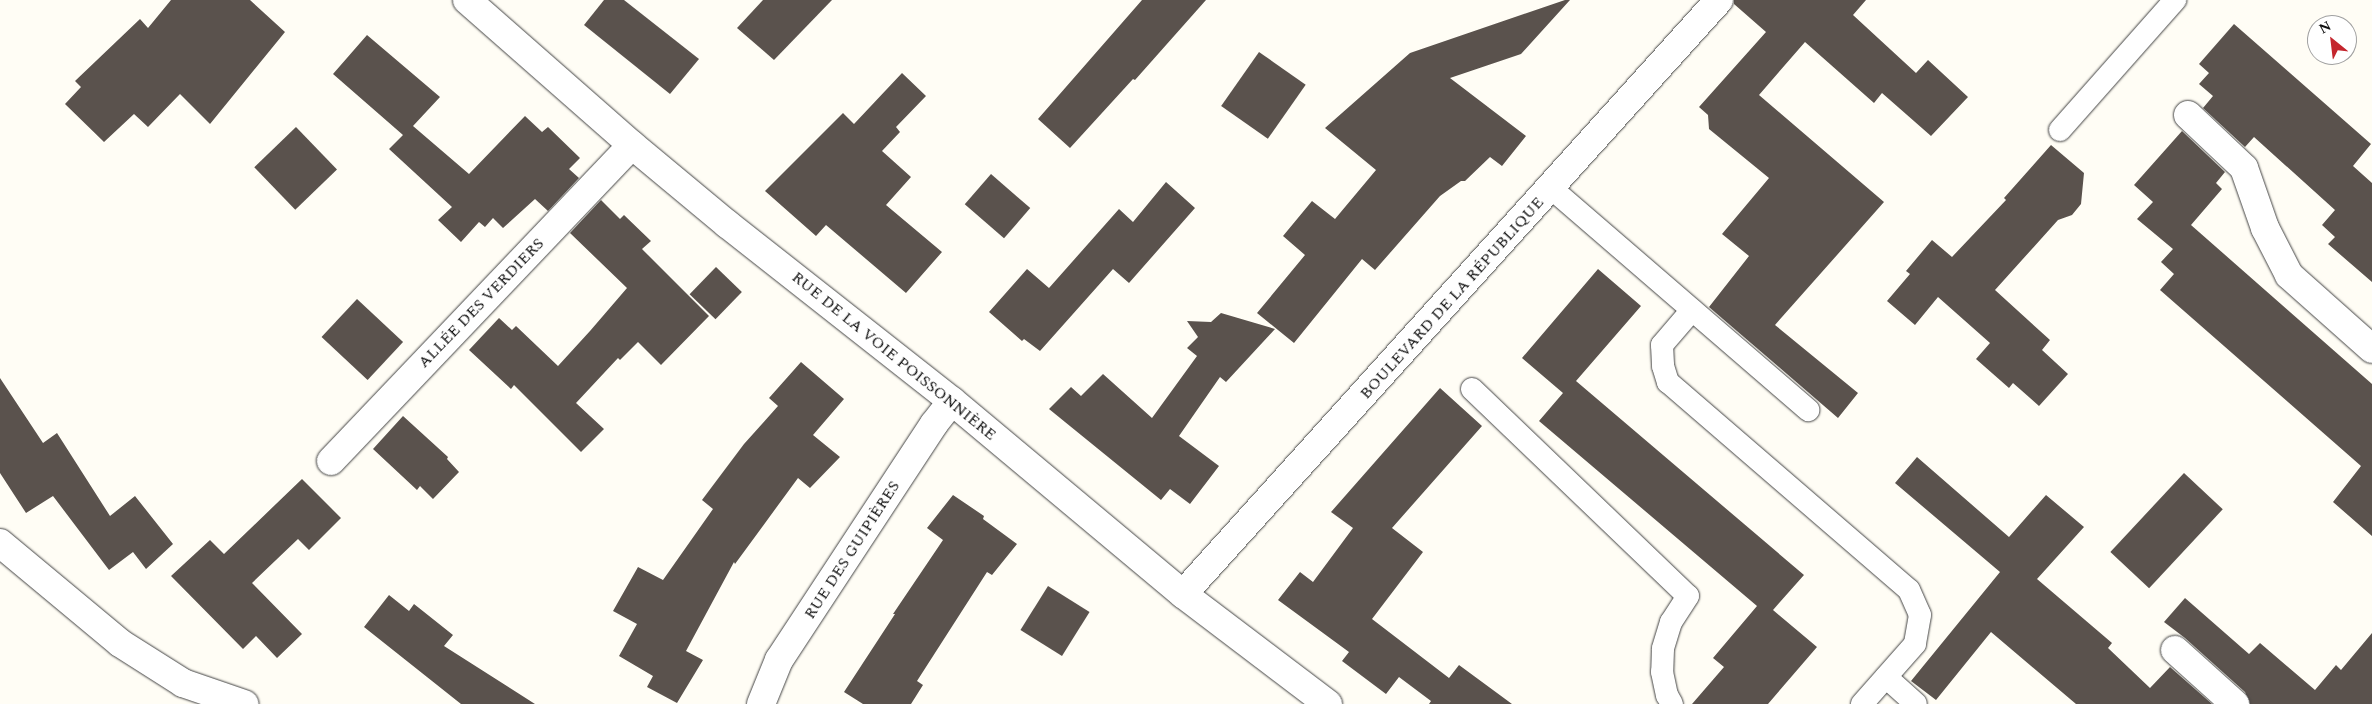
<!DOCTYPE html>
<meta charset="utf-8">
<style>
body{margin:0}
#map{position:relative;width:2372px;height:704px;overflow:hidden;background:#fffdf5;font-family:Spectral,serif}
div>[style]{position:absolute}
.building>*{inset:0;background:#5a524d;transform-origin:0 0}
.roads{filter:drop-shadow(0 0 1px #444) drop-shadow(0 0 1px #444)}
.lane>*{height:22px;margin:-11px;padding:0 11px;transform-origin:11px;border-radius:11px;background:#fff}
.street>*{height:28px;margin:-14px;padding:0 14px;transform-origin:14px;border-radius:14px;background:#fff}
span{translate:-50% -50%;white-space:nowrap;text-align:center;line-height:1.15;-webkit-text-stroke:5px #fff;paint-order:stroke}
.street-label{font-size:16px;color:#111}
.north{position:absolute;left:2307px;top:15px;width:50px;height:50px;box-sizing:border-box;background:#fff;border:1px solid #a0a0a0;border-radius:50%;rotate:331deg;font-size:14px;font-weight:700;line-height:20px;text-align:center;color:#111}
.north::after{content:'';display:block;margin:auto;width:18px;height:22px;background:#c4262e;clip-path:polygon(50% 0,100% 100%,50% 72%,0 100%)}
</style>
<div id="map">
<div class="building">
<div style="clip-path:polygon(171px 0,250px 0,285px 32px,210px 124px,180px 94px,148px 127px,134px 114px,104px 142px,65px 104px,81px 87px,75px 81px,140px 19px,148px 28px)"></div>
<div style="clip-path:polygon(604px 0,624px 0,699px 59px,670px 94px,584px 25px)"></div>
<div style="clip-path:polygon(763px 0,832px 0,774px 60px,737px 28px)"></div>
<div style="clip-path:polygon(1142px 0,1206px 0,1135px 80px,1133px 79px,1070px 148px,1038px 119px)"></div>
<div style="clip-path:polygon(1565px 0,1570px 0,1521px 54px,1450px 78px,1526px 136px,1502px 166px,1490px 157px,1465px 181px,1461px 181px,1440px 196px,1375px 270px,1362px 259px,1294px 343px,1257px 313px,1305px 255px,1283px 236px,1312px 201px,1335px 219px,1376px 170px,1325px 128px,1410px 53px)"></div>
<div style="clip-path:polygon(1734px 0,1866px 0,1853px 15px,1916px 73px,1928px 60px,1968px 97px,1931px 136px,1882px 93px,1874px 103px,1805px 42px,1759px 95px,1884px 202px,1775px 325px,1858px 393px,1838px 418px,1709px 307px,1749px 256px,1722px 234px,1769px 178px,1709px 129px,1708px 115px,1699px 107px,1766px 32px,1734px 4px)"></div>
<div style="clip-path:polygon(2234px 24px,2371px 144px,2353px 166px,2372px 183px,2372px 282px,2328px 244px,2335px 237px,2322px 225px,2335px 210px,2254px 137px,2245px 147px,2203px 108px,2213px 96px,2199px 84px,2209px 73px,2199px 64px)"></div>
<div style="clip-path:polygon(367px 35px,440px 97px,413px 126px,469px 174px,525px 116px,542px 132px,548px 127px,580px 158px,569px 169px,579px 178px,548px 211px,535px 199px,503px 228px,493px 218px,485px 227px,479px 222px,461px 242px,438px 220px,452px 207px,389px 149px,403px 135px,333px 74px)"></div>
<div style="left:1259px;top:52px;width:57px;height:66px;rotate:35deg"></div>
<div style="clip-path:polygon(902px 73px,926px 96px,896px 127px,900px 132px,882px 151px,911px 177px,886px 205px,942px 252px,906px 293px,826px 225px,816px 236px,765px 191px,843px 113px,854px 124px)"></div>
<div style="left:296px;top:127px;width:59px;height:58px;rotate:46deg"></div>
<div style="clip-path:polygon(2182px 131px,2225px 172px,2216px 183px,2222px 189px,2191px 225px,2372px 384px,2372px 536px,2333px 502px,2361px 466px,2160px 290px,2174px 274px,2161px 262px,2173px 249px,2137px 219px,2153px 202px,2134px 185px)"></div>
<div style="clip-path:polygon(2051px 145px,2084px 173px,2081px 204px,2072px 215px,2058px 220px,1995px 290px,2050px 340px,2042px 350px,2068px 374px,2039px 406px,2013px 383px,2009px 388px,1976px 359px,1990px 343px,1938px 297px,1915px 325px,1887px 301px,1910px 274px,1906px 271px,1932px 240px,1952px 257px,2006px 200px,2004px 198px)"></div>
<div style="left:991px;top:174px;width:52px;height:40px;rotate:41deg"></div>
<div style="clip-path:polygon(1166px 182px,1195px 208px,1129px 283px,1113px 269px,1040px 351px,1024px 339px,1022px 341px,989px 312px,1027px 269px,1049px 288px,1119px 209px,1133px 222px)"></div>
<div style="clip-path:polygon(601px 200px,620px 219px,624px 215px,651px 241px,642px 249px,709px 316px,661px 365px,638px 342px,620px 360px,618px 358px,576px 403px,604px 429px,581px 452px,514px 385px,511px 389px,469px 350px,499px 318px,512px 330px,516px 326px,558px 366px,590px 331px,627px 288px,570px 233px)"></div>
<div style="left:716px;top:267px;width:36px;height:38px;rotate:44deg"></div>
<div style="clip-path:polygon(1598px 269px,1641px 306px,1576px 381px,1804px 575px,1773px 610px,1817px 647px,1768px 704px,1692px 704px,1724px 667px,1713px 658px,1757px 606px,1539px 421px,1563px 393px,1522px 358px)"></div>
<div style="left:357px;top:299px;width:63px;height:52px;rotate:43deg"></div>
<div style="clip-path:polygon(1221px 313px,1275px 329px,1226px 382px,1220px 377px,1179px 436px,1219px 466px,1190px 504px,1170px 489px,1161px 500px,1049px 409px,1071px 387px,1081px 396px,1103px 374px,1152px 418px,1197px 356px,1187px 348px,1198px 337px,1187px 321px,1211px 322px)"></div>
<div style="clip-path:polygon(801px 362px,844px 399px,813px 435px,840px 457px,810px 488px,798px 478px,735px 564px,734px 562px,686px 651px,703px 660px,677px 703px,647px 687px,653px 676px,619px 656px,637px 624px,613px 611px,638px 567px,663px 580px,713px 509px,702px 500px,744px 444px,778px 406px,769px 398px)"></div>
<div style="clip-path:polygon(0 378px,43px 443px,57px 433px,110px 516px,135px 496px,173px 544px,146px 569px,133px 552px,109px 570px,53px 496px,26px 513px,0 473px)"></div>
<div style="clip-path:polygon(1440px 388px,1482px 426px,1392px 528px,1423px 552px,1372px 619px,1449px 678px,1459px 665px,1512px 704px,1429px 704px,1431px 701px,1399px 677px,1386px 694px,1342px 661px,1349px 652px,1278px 600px,1300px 572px,1313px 582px,1353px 528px,1331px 512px)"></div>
<div style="clip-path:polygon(403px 416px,448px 457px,447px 459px,459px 472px,433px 499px,420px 486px,417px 490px,373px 449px)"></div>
<div style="clip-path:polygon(1917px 457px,2009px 537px,2046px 495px,2084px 527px,2037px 579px,2112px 643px,2108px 648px,2150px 688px,2170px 667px,2212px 704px,2076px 704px,1991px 632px,1936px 700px,1911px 681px,2000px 572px,1895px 483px)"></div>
<div style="left:2184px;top:473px;width:53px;height:108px;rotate:43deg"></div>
<div style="clip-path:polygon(302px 479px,341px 518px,309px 550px,298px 539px,252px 583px,302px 634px,277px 658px,256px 636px,243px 649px,171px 576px,210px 540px,224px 554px)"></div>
<div style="clip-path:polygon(953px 495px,984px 516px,983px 519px,1017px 544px,992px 575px,987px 572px,917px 681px,923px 685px,911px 704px,863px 704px,844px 692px,895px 614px,893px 614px,943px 540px,927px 528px)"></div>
<div style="left:1048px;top:586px;width:49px;height:52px;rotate:32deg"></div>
<div style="clip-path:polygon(389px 595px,409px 611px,414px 604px,453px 635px,444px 646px,535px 704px,461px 704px,364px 627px)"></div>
<div style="clip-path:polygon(2185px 598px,2249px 654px,2260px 643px,2315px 690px,2336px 665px,2341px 670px,2372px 633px,2372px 704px,2250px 704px,2245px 692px,2185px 638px,2164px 622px)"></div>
</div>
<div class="roads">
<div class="lane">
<div style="left:2060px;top:130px;width:174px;rotate:-48.5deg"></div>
<div style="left:1551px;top:188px;width:340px;rotate:40.8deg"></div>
<div style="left:1692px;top:310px;width:46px;rotate:130.6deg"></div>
<div style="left:1662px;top:345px;width:21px;rotate:87deg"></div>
<div style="left:1663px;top:366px;width:17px;rotate:73deg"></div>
<div style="left:1668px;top:382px;width:318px;rotate:40.8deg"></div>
<div style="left:1909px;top:590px;width:27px;rotate:66deg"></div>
<div style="left:1920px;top:615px;width:29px;rotate:100deg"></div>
<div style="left:1915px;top:644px;width:80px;rotate:131.5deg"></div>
<div style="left:1472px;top:389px;width:299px;rotate:43.8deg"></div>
<div style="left:1688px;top:596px;width:31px;rotate:123deg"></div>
<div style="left:1671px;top:622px;width:28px;rotate:107deg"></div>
<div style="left:1663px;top:649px;width:23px;rotate:92deg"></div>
<div style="left:1662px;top:672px;width:24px;rotate:78deg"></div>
<div style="left:1667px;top:695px;width:10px;rotate:61deg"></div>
<div style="left:1886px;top:677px;width:40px;rotate:42deg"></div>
</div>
<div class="street">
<div style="left:467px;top:0;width:220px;rotate:41.3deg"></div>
<div style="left:632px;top:145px;width:124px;rotate:39.7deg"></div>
<div style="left:727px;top:224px;width:286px;rotate:38.2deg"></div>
<div style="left:952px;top:401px;width:301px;rotate:39.9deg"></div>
<div style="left:1183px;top:594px;width:182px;rotate:37.2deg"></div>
<div style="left:2188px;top:115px;width:77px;rotate:43.4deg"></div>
<div style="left:2244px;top:168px;width:64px;rotate:70.7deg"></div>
<div style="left:2265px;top:228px;width:53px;rotate:62.9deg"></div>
<div style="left:2289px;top:275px;width:111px;rotate:41.7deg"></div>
<div style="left:331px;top:461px;width:436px;rotate:-46.4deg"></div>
<div style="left:0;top:543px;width:156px;rotate:39.8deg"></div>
<div style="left:120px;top:643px;width:75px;rotate:32.4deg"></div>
<div style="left:183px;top:683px;width:65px;rotate:19deg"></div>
<div style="left:1183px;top:594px;width:800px;rotate:-47.94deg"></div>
<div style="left:2175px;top:650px;width:81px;rotate:42deg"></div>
<div style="left:761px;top:704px;width:48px;rotate:-67.8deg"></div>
<div style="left:779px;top:660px;width:282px;rotate:-56.7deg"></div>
<div style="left:934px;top:424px;width:29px;rotate:-52deg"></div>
</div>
</div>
<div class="street-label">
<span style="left:1452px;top:298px;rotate:-48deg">BOULEVARD DE LA RÉPUBLIQUE</span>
<span style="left:481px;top:303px;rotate:-46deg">ALLÉE DES VERDIERS</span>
<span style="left:894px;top:356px;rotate:39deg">RUE DE LA VOIE POISSONNIÈRE</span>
<span style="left:852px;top:550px;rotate:-57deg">RUE DES GUIPIÈRES</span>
</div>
<div class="north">N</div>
</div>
